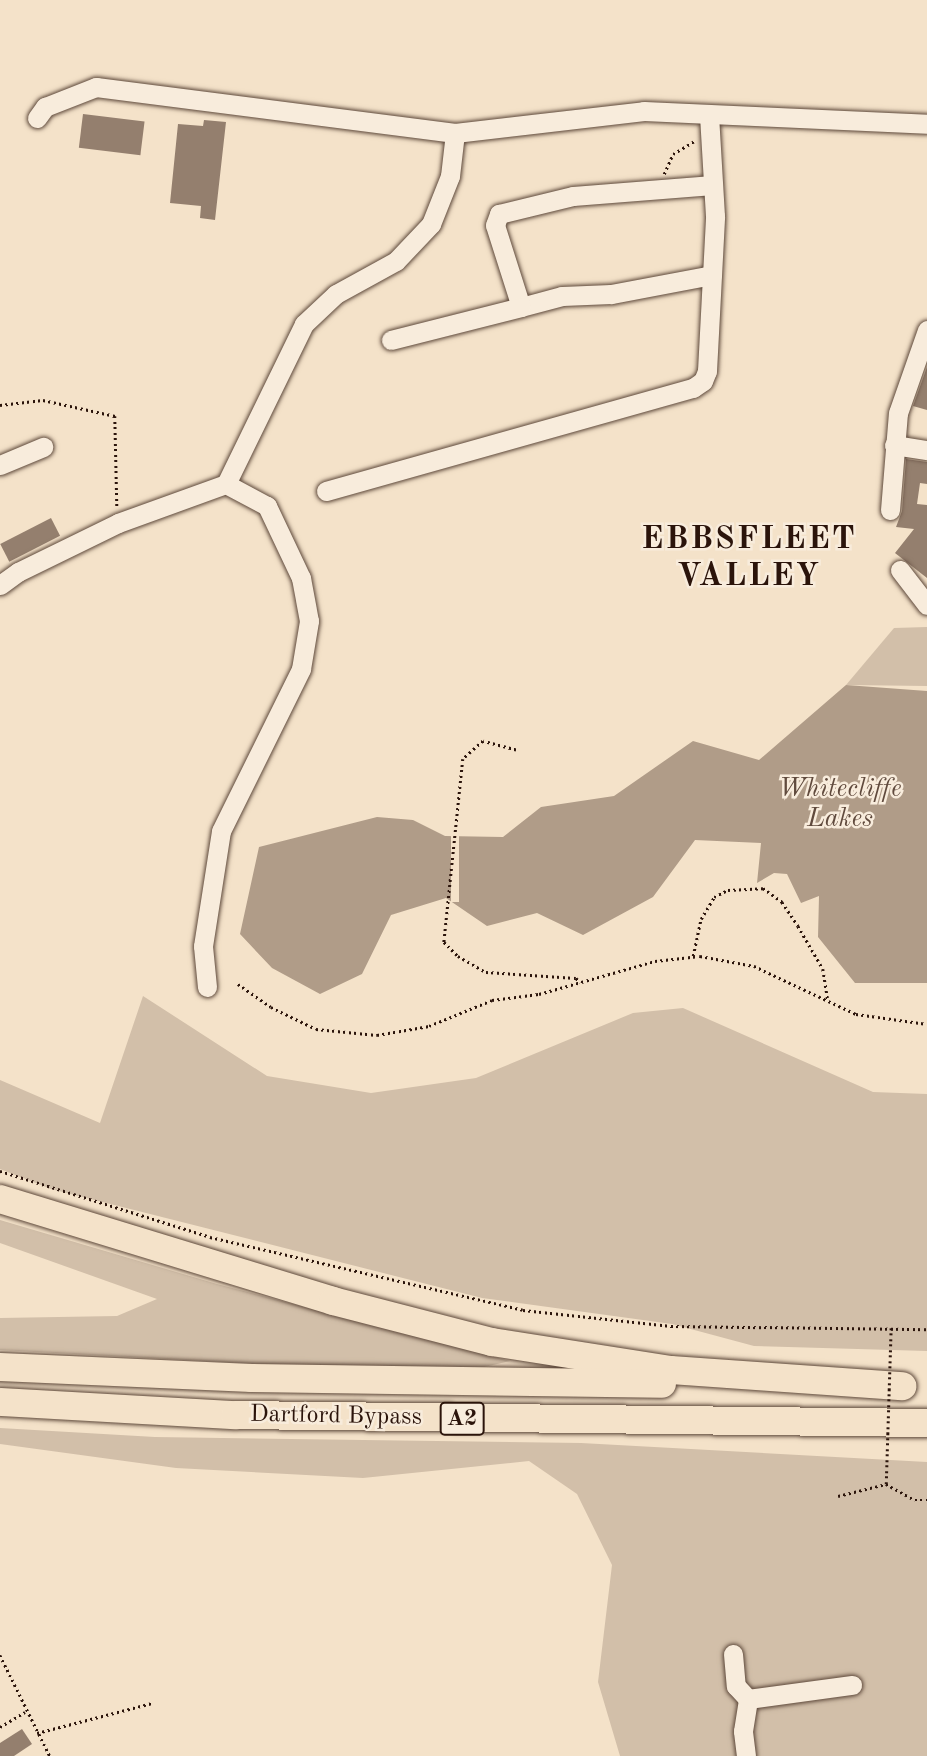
<!DOCTYPE html>
<style>
body{margin:0}
#map{position:relative;width:927px;height:1756px;overflow:hidden;background:#f4e2c9;font-family:"Old Standard TT",serif}
div>[style]{position:absolute}
.green>*{inset:0;background:#d2bfa9}
.water>*{inset:0;background:#b09c88}
.pier>*{inset:0;background:#f4e2c9;transform-origin:0 0}
.building>*{inset:0;background:#947f6e;transform-origin:0 0}
.path>*{height:2.5px;margin-top:-1.25px;transform-origin:0;background:repeating-linear-gradient(90deg,#2b140b 0 2px,transparent 0 5.5px)}
.roads{filter:drop-shadow(0 0 2px #5d483a) drop-shadow(0 0 2px #5d483a)}
.minor>*{height:19px;margin:-9.5px;padding:0 9.5px;transform-origin:9.5px;border-radius:9.5px;background:#f8ecdc}
.highway>*{height:28px;margin:-14px;padding:0 14px;transform-origin:14px;border-radius:14px;background:#f4e2c9}
.path-bridge>*{height:2.5px;margin-top:-1.25px;transform-origin:0;background:repeating-linear-gradient(90deg,#2b140b 0 2px,transparent 0 5.5px)}
span{translate:-50% -50%;white-space:nowrap;text-align:center;line-height:1.15;-webkit-text-stroke:5px #f8ecdc;paint-order:stroke}
.shield-label span{padding:2px 5px;background:#f8ecdc;border:2px solid;border-radius:5px;-webkit-text-stroke-width:0}
.shield-label{font-size:23px;color:#2b140b;font-weight:700}
.street-label{font-size:24px;color:#2b140b}
.water-label{font-size:26px;color:#604a3d;font-style:italic}
.district-label{font-size:32px;color:#2b140b;font-weight:700;letter-spacing:2px}
</style>
<div id="map">
<div class="green">
<div style="clip-path:polygon(927px 627px,927px 686px,846px 685px,894px 628px)"></div>
<div style="clip-path:polygon(143px 996px,267px 1076px,371px 1093px,476px 1078px,633px 1013px,683px 1008px,873px 1092px,927px 1094px,927px 1351px,754px 1346px,672px 1324px,482px 1298px,51px 1189px,0 1169px,0 1080px,100px 1123px)"></div>
<div style="clip-path:polygon(0 1220px,217px 1284px,510px 1361px,480px 1368px,299px 1366px,0 1350px,0 1318px,117px 1316px,157px 1299px,0 1243px)"></div>
<div style="clip-path:polygon(0 1428px,155px 1437px,581px 1443px,927px 1462px,927px 1756px,620px 1756px,598px 1682px,612px 1565px,577px 1494px,529px 1461px,363px 1478px,176px 1468px,0 1444px)"></div>
</div>
<div class="water">
<div style="clip-path:polygon(846px 685px,927px 691px,927px 983px,855px 983px,818px 937px,819px 896px,801px 903px,787px 874px,774px 873px,757px 883px,761px 843px,695px 840px,653px 897px,583px 935px,537px 913px,487px 926px,446px 898px,391px 915px,362px 974px,320px 994px,272px 968px,240px 934px,259px 847px,377px 817px,413px 820px,445px 836px,503px 837px,541px 807px,614px 796px,693px 741px,759px 760px)"></div>
</div>
<div class="pier">
<div style="left:451px;top:832px;width:8px;height:70px"></div>
</div>
<div class="building">
<div style="left:83px;top:114px;width:62px;height:34px;rotate:7deg"></div>
<div style="clip-path:polygon(204px 120px,226px 122px,215px 220px,200px 218px,201px 206px,170px 203px,178px 124px,203px 126px)"></div>
<div style="clip-path:polygon(927px 367px,927px 410px,913px 406px)"></div>
<div style="clip-path:polygon(906px 459px,927px 462px,927px 484px,920px 483px,917px 504px,927px 505px,927px 578px,895px 553px,914px 529px,896px 527px,902px 511px)"></div>
<div style="left:51px;top:518px;width:20px;height:57px;rotate:63deg"></div>
<div style="clip-path:polygon(22px 1729px,32px 1744px,14px 1756px,0 1756px,0 1743px)"></div>
</div>
<div class="path">
<div style="left:664px;top:174px;width:22px;rotate:-66deg"></div>
<div style="left:673px;top:154px;width:26px;rotate:-31deg"></div>
<div style="left:0;top:405px;width:43px;rotate:-6.6deg"></div>
<div style="left:43px;top:400px;width:74px;rotate:12.5deg"></div>
<div style="left:115px;top:416px;width:90px;rotate:88.7deg"></div>
<div style="left:516px;top:750px;width:34px;rotate:-165deg"></div>
<div style="left:483px;top:741px;width:27px;rotate:138deg"></div>
<div style="left:463px;top:759px;width:184px;rotate:95.9deg"></div>
<div style="left:444px;top:942px;width:20px;rotate:45deg"></div>
<div style="left:458px;top:956px;width:32px;rotate:30deg"></div>
<div style="left:486px;top:972px;width:90px;rotate:3.8deg"></div>
<div style="left:576px;top:978px;width:6px;rotate:45deg"></div>
<div style="left:693px;top:956px;width:38px;rotate:-78deg"></div>
<div style="left:701px;top:919px;width:26px;rotate:-59deg"></div>
<div style="left:714px;top:897px;width:16px;rotate:-27deg"></div>
<div style="left:728px;top:890px;width:35px;rotate:-3deg"></div>
<div style="left:763px;top:888px;width:24px;rotate:36deg"></div>
<div style="left:782px;top:902px;width:29px;rotate:56deg"></div>
<div style="left:798px;top:926px;width:50px;rotate:59.8deg"></div>
<div style="left:823px;top:969px;width:31px;rotate:81deg"></div>
<div style="left:238px;top:984px;width:40px;rotate:34.9deg"></div>
<div style="left:271px;top:1007px;width:50px;rotate:26.1deg"></div>
<div style="left:316px;top:1029px;width:61px;rotate:5.6deg"></div>
<div style="left:377px;top:1035px;width:53px;rotate:-9.8deg"></div>
<div style="left:429px;top:1026px;width:68px;rotate:-22.4deg"></div>
<div style="left:492px;top:1000px;width:47px;rotate:-7.3deg"></div>
<div style="left:539px;top:994px;width:121px;rotate:-15.9deg"></div>
<div style="left:655px;top:961px;width:45px;rotate:-6.3deg"></div>
<div style="left:700px;top:956px;width:55px;rotate:10.5deg"></div>
<div style="left:754px;top:966px;width:113px;rotate:25.2deg"></div>
<div style="left:856px;top:1014px;width:72px;rotate:8deg"></div>
<div style="left:0;top:1171px;width:220px;rotate:17.4deg"></div>
<div style="left:210px;top:1237px;width:321px;rotate:13.1deg"></div>
<div style="left:523px;top:1310px;width:149px;rotate:6.2deg"></div>
<div style="left:671px;top:1326px;width:256px;rotate:0.7deg"></div>
<div style="left:838px;top:1496px;width:49px;rotate:-14deg"></div>
<div style="left:886px;top:1484px;width:33px;rotate:29deg"></div>
<div style="left:915px;top:1500px;width:12px"></div>
<div style="left:0;top:1655px;width:113px;rotate:63.7deg"></div>
<div style="left:0;top:1727px;width:29px;rotate:-31deg"></div>
<div style="left:37px;top:1733px;width:119px;rotate:-14.6deg"></div>
</div>
<div class="roads">
<div class="minor">
<div style="left:37px;top:118px;width:14px;rotate:-54deg"></div>
<div style="left:45px;top:107px;width:55px;rotate:-21.4deg"></div>
<div style="left:96px;top:87px;width:362px;rotate:7.3deg"></div>
<div style="left:455px;top:133px;width:190px;rotate:-6.6deg"></div>
<div style="left:644px;top:111px;width:283px;rotate:2.6deg"></div>
<div style="left:712px;top:275px;width:103px;rotate:169.3deg"></div>
<div style="left:611px;top:294px;width:49px;rotate:177.7deg"></div>
<div style="left:562px;top:296px;width:42px;rotate:165deg"></div>
<div style="left:521px;top:307px;width:86px;rotate:-107.6deg"></div>
<div style="left:495px;top:225px;width:12px;rotate:-70deg"></div>
<div style="left:499px;top:214px;width:76px;rotate:-13.7deg"></div>
<div style="left:573px;top:196px;width:140px;rotate:-4.5deg"></div>
<div style="left:391px;top:340px;width:134px;rotate:-14.2deg"></div>
<div style="left:894px;top:445px;width:33px;rotate:9deg"></div>
<div style="left:0;top:465px;width:47px;rotate:-22.7deg"></div>
<div style="left:326px;top:491px;width:381px;rotate:-15.7deg"></div>
<div style="left:693px;top:388px;width:12px;rotate:-35deg"></div>
<div style="left:703px;top:381px;width:11px;rotate:-68deg"></div>
<div style="left:707px;top:371px;width:155px;rotate:-87deg"></div>
<div style="left:715px;top:216px;width:102px;rotate:-93.4deg"></div>
<div style="left:890px;top:510px;width:97px;rotate:-85.3deg"></div>
<div style="left:898px;top:413px;width:88px;rotate:-70.7deg"></div>
<div style="left:900px;top:570px;width:44px;rotate:52.4deg"></div>
<div style="left:0;top:585px;width:22px;rotate:-36deg"></div>
<div style="left:18px;top:572px;width:111px;rotate:-26.1deg"></div>
<div style="left:118px;top:523px;width:115px;rotate:-19.9deg"></div>
<div style="left:226px;top:484px;width:178px;rotate:-64deg"></div>
<div style="left:304px;top:324px;width:44px;rotate:-43.2deg"></div>
<div style="left:336px;top:294px;width:68px;rotate:-28.8deg"></div>
<div style="left:396px;top:261px;width:51px;rotate:-46.6deg"></div>
<div style="left:431px;top:224px;width:52px;rotate:-68.4deg"></div>
<div style="left:450px;top:176px;width:43px;rotate:-83.4deg"></div>
<div style="left:207px;top:987px;width:41px;rotate:-95.6deg"></div>
<div style="left:203px;top:946px;width:116px;rotate:-81.1deg"></div>
<div style="left:221px;top:831px;width:181px;rotate:-63.7deg"></div>
<div style="left:301px;top:669px;width:49px;rotate:-80.5deg"></div>
<div style="left:309px;top:621px;width:44px;rotate:-100.5deg"></div>
<div style="left:301px;top:578px;width:80px;rotate:-115.3deg"></div>
<div style="left:267px;top:506px;width:47px;rotate:-151.8deg"></div>
<div style="left:733px;top:1654px;width:32px;rotate:85deg"></div>
<div style="left:736px;top:1686px;width:18px;rotate:47deg"></div>
<div style="left:746px;top:1756px;width:25px;rotate:-97deg"></div>
<div style="left:743px;top:1731px;width:32px;rotate:-81deg"></div>
<div style="left:748px;top:1699px;width:105px;rotate:-7.7deg"></div>
</div>
<div class="highway">
<div style="left:0;top:1199px;width:348px;rotate:17deg"></div>
<div style="left:333px;top:1301px;width:164px;rotate:14.5deg"></div>
<div style="left:492px;top:1342px;width:181px;rotate:8.9deg"></div>
<div style="left:671px;top:1370px;width:232px;rotate:4deg"></div>
<div style="left:0;top:1367px;width:252px;rotate:2.5deg"></div>
<div style="left:252px;top:1378px;width:410px;rotate:0.8deg"></div>
<div style="left:0;top:1402px;width:235px;rotate:3.2deg"></div>
<div style="left:235px;top:1415px;width:692px;rotate:0.66deg"></div>
</div>
</div>
<div class="path-bridge">
<div style="left:886px;top:1484px;width:156px;rotate:-88.2deg"></div>
</div>
<div class="shield-label">
<span style="left:462px;top:1419px">A2</span>
</div>
<div class="street-label">
<span style="left:336px;top:1417px;rotate:1deg">Dartford Bypass</span>
</div>
<div class="water-label">
<span style="left:840px;top:805px">Whitecliffe<br>Lakes</span>
</div>
<div class="district-label">
<span style="left:749px;top:559px">EBBSFLEET<br>VALLEY</span>
</div>
</div>
